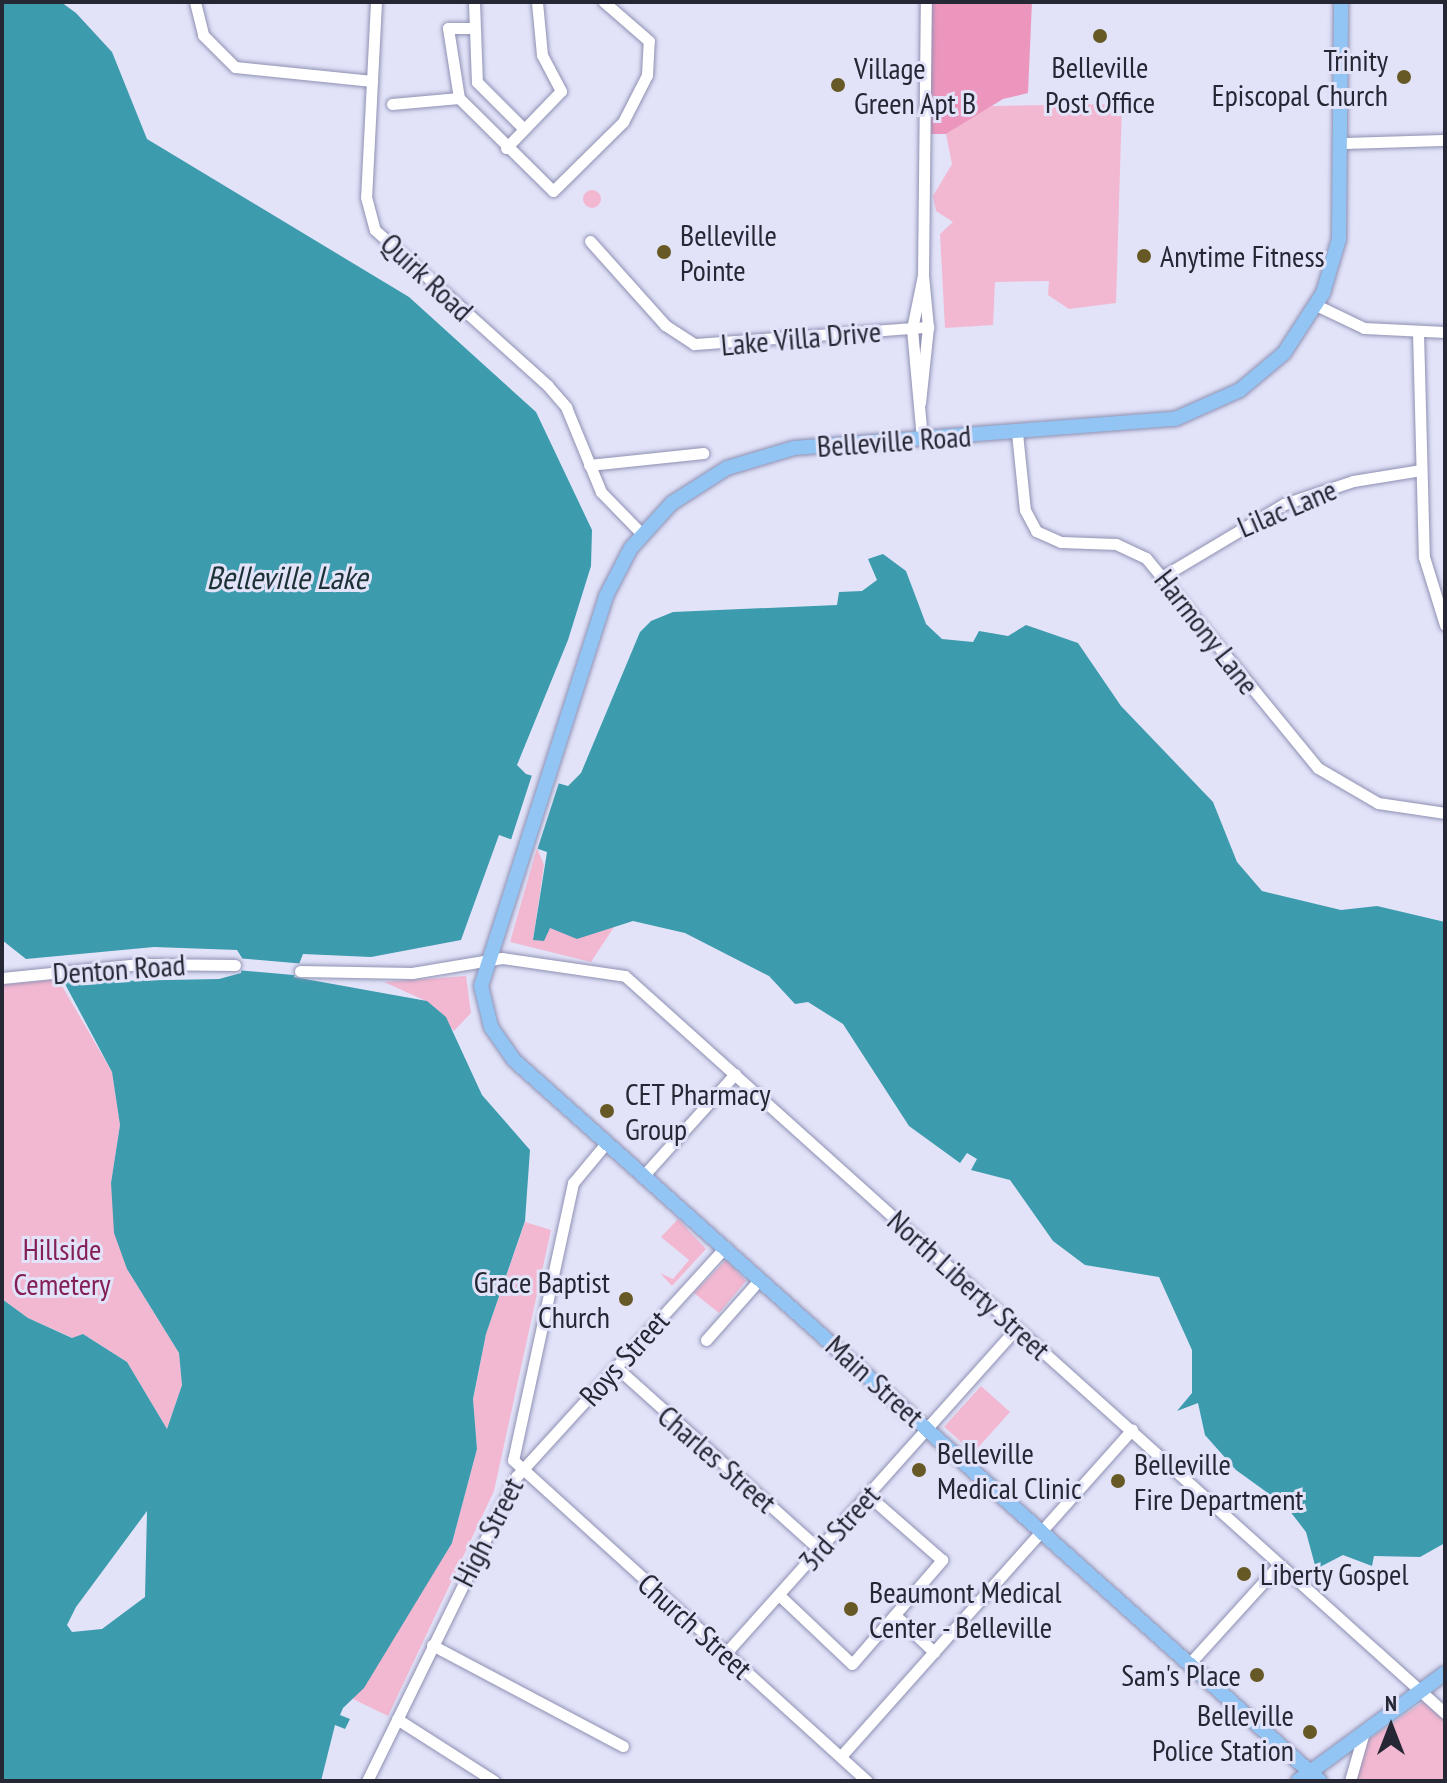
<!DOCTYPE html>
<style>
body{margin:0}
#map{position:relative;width:1447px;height:1783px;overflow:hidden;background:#e2e3f9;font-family:"PT Sans Narrow",sans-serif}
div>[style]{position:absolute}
.green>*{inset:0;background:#f3b8d1;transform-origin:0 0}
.round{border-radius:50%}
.forest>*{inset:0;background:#ed96bd}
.water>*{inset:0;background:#3d9bae}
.pier>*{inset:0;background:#e2e3f9;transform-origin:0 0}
.roads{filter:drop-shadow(0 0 2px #8e90b2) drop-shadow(0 0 2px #8e90b2)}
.minor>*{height:11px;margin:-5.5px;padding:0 5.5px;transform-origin:5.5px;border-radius:5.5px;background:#fff}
.major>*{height:14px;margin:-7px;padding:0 7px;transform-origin:7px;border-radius:7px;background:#92c5f4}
.dots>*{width:22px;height:22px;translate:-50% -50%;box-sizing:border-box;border:4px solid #e2e3f9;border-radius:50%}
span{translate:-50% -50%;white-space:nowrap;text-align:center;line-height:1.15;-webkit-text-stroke:6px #e2e3f9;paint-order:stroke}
.poi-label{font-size:30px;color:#262734}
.right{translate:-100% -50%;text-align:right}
.left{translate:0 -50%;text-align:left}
.street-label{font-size:30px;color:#262734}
.park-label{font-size:30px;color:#831f56}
.water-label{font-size:32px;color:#1c3136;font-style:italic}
.frame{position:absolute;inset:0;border:4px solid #262734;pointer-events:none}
.north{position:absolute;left:1351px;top:1687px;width:80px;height:80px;-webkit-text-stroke:6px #e2e3f9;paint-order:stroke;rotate:0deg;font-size:22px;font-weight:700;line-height:32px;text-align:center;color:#262734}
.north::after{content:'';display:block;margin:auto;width:28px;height:36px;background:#262734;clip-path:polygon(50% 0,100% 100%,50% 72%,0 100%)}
</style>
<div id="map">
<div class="green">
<div style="clip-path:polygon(1122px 104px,1116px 303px,1069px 309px,1048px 295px,1049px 281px,995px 282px,993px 325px,945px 328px,940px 234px,953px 222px,936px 211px,933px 196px,952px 164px,946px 134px,991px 106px)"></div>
<div class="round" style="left:583px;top:190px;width:18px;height:18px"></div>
<div style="clip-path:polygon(537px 848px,544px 865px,533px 940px,549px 928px,616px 924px,591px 962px,510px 942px)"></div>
<div style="clip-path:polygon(466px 976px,471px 1013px,454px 1031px,424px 1000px,384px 982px)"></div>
<div style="clip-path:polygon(58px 979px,112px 1072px,120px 1125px,111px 1183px,127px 1269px,179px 1353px,182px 1385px,167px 1429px,127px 1362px,83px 1334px,73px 1338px,28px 1318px,2px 1299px,2px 985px)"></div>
<div style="clip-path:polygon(678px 1219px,706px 1249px,672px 1286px,660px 1273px,673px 1279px,689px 1260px,661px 1237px)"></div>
<div style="clip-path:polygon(525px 1222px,551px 1230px,494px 1491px,388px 1716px,353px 1699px,452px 1543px,477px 1449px,473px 1400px,486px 1334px)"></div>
<div style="clip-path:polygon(726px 1260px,746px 1281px,719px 1313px,694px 1293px)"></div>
<div style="left:981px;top:1386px;width:39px;height:55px;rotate:42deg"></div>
<div style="clip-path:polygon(1423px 1702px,1445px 1721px,1445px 1781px,1355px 1781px,1364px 1743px)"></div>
</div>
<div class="forest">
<div style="clip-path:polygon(931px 2px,1032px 2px,1028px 93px,1003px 99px,946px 134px,931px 134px)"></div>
</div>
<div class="water">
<div style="clip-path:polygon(evenodd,2px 2px,61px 2px,76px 13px,112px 52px,147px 139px,409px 297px,536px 412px,592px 530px,591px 566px,568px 640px,517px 765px,526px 774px,568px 786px,581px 773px,640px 632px,651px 621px,673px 612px,837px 605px,839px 592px,862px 591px,877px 580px,868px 559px,883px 554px,906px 571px,926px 624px,942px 639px,973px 642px,979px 631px,1008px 636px,1026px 625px,1078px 643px,1121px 706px,1213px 802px,1237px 862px,1262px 891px,1341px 910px,1377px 906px,1445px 922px,1445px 1543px,1420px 1557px,1374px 1556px,1372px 1566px,1343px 1555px,1316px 1569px,1306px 1532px,1286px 1506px,1236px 1470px,1205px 1435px,1198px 1403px,1177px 1411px,1192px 1393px,1192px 1350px,1159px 1277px,1085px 1265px,1053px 1241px,1010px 1180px,971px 1170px,977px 1159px,967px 1153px,960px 1163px,909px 1126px,843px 1024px,808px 1002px,795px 1004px,769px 976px,685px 933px,633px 921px,577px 939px,550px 928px,544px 941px,533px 940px,547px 852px,499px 835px,461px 940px,371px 957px,303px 954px,294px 977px,427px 1001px,446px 1017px,482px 1095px,530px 1150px,525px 1221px,486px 1334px,473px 1399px,477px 1449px,452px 1543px,364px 1688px,343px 1708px,340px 1715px,350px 1719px,345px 1729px,335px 1725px,321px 1781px,2px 1781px,2px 1299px,28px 1318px,72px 1338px,83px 1334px,127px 1362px,167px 1429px,182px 1385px,179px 1353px,127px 1269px,114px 1233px,111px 1183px,120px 1125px,112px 1072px,64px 982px,219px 979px,241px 973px,242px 958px,237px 950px,154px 947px,26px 959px,2px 940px,2px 2px,147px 1511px,145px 1597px,102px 1629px,72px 1632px,67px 1625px,76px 1607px,147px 1511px)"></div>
</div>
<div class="pier">
<div style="left:533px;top:772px;width:28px;height:72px;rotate:18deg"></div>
<div style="left:237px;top:958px;width:63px;height:12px;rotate:5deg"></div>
</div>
<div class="roads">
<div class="minor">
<div style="left:195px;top:2px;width:34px;rotate:76deg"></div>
<div style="left:203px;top:35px;width:45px;rotate:45deg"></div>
<div style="left:235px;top:67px;width:138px;rotate:5.8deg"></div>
<div style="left:376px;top:2px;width:195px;rotate:92.9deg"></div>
<div style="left:366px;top:197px;width:34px;rotate:75deg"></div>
<div style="left:375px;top:230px;width:233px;rotate:42deg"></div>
<div style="left:548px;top:386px;width:28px;rotate:49deg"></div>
<div style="left:566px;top:407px;width:92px;rotate:67.6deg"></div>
<div style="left:601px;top:492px;width:59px;rotate:45.7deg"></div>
<div style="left:474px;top:2px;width:80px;rotate:87.9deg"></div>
<div style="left:477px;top:82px;width:66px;rotate:45deg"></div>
<div style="left:473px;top:28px;width:25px;rotate:180deg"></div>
<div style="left:448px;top:28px;width:71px;rotate:81.1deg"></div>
<div style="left:459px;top:98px;width:132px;rotate:44.7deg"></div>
<div style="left:553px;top:191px;width:98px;rotate:-44.6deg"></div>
<div style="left:623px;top:122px;width:53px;rotate:-62.9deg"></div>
<div style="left:647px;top:75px;width:34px;rotate:-87deg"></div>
<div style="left:649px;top:41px;width:60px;rotate:-139.1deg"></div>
<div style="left:392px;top:104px;width:67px;rotate:-5.1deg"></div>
<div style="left:1342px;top:143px;width:103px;rotate:-1.7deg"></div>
<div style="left:506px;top:148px;width:79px;rotate:-46deg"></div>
<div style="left:561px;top:91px;width:41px;rotate:-117.8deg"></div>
<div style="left:542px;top:55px;width:53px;rotate:-95.4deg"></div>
<div style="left:590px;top:241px;width:113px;rotate:48.2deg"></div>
<div style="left:665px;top:325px;width:35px;rotate:33deg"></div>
<div style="left:694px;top:344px;width:235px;rotate:-4.2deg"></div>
<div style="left:923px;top:275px;width:273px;rotate:-89.4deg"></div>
<div style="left:1316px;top:305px;width:53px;rotate:25.6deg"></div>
<div style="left:1364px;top:328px;width:81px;rotate:2.8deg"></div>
<div style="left:1418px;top:332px;width:225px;rotate:88.5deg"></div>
<div style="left:1424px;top:557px;width:71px;rotate:72.8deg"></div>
<div style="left:920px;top:403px;width:76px;rotate:-84deg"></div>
<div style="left:928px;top:327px;width:52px;rotate:-95.5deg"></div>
<div style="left:923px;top:275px;width:55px;rotate:101.5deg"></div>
<div style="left:912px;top:329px;width:110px;rotate:84.8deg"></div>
<div style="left:1017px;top:433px;width:77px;rotate:84.1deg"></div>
<div style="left:1025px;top:510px;width:24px;rotate:62deg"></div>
<div style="left:1036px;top:531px;width:27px;rotate:24deg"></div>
<div style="left:1061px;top:542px;width:55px;rotate:2.1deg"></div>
<div style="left:1116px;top:544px;width:33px;rotate:25deg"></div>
<div style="left:1146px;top:558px;width:271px;rotate:50.7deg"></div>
<div style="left:1318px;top:768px;width:69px;rotate:30.3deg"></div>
<div style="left:1378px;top:803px;width:68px;rotate:8.5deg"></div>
<div style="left:589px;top:465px;width:115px;rotate:-6deg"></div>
<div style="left:1165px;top:575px;width:139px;rotate:-30.8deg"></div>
<div style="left:1284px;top:504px;width:73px;rotate:-18.4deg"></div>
<div style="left:1353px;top:481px;width:69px;rotate:-9.2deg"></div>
<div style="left:300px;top:971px;width:112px;rotate:1deg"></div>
<div style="left:412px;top:973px;width:91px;rotate:-9.5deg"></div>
<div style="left:502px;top:958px;width:124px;rotate:8.3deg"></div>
<div style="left:625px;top:976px;width:1103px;rotate:41.95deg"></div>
<div style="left:2px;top:978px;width:139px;rotate:-5.8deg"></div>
<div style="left:140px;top:964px;width:95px;rotate:0.6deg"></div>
<div style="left:607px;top:1142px;width:53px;rotate:129.7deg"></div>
<div style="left:573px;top:1183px;width:283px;rotate:102.2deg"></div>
<div style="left:513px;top:1460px;width:478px;rotate:42.2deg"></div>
<div style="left:644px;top:1175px;width:136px;rotate:-48deg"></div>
<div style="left:706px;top:1340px;width:81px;rotate:-48.5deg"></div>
<div style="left:616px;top:1367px;width:273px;rotate:41.9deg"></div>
<div style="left:779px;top:1595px;width:100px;rotate:43.4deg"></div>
<div style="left:852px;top:1664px;width:138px;rotate:-49.1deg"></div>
<div style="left:942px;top:1560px;width:97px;rotate:-138.8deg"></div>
<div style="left:895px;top:1615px;width:54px;rotate:43.5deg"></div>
<div style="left:432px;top:1645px;width:216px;rotate:27.9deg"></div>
<div style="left:725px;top:1654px;width:436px;rotate:-48.2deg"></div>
<div style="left:1190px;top:1663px;width:132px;rotate:-47.8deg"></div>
<div style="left:397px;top:1719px;width:115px;rotate:32.6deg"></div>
<div style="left:842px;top:1755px;width:436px;rotate:-48.3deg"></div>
<div style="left:367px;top:1781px;width:339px;rotate:-63.9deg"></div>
<div style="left:516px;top:1477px;width:311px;rotate:-47.7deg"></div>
<div style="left:1350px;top:1781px;width:51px;rotate:-74.1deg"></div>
</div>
<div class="major">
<div style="left:1298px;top:1781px;width:182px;rotate:-36.3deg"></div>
<div style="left:1320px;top:1781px;width:1081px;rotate:-138.19deg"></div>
<div style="left:514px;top:1060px;width:40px;rotate:-124.9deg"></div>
<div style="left:491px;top:1027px;width:42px;rotate:-103.7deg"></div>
<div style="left:481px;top:986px;width:410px;rotate:-72.2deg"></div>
<div style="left:606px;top:596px;width:54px;rotate:-62.5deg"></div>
<div style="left:631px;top:548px;width:61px;rotate:-47.7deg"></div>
<div style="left:672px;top:503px;width:65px;rotate:-32.5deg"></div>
<div style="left:727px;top:468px;width:70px;rotate:-16.6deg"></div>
<div style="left:794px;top:448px;width:382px;rotate:-4.4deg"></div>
<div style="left:1175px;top:419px;width:71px;rotate:-24deg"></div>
<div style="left:1240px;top:390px;width:57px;rotate:-40.1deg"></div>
<div style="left:1284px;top:353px;width:72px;rotate:-57deg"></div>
<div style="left:1323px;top:293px;width:56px;rotate:-73.5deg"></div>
<div style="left:1339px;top:239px;width:237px;rotate:-89.5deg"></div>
</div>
</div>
<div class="dots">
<div style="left:1100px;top:36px;background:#665926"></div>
<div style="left:1404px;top:77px;background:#665926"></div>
<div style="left:838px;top:85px;background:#665926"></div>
<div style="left:664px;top:252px;background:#665926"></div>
<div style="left:1144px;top:256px;background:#665926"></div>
<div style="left:607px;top:1111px;background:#665926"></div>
<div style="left:626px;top:1299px;background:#665926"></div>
<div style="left:919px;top:1470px;background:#665926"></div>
<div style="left:1118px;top:1481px;background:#665926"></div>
<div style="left:1244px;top:1574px;background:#665926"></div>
<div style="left:851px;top:1609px;background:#665926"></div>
<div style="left:1257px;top:1675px;background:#665926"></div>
<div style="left:1310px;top:1732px;background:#665926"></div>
</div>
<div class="poi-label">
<span class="right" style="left:1388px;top:77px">Trinity<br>Episcopal Church</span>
<span style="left:1100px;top:84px">Belleville<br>Post Office</span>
<span class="left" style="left:854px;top:85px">Village<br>Green Apt B</span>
<span class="left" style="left:680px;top:252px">Belleville<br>Pointe</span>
<span class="left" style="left:1160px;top:256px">Anytime Fitness</span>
<span class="left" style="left:625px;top:1111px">CET Pharmacy<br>Group</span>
<span class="right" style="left:610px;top:1299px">Grace Baptist<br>Church</span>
<span class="left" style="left:937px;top:1470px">Belleville<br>Medical Clinic</span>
<span class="left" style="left:1134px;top:1481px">Belleville<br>Fire Department</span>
<span class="left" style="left:1260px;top:1574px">Liberty Gospel</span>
<span class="left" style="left:869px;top:1609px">Beaumont Medical<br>Center - Belleville</span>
<span class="right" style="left:1241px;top:1675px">Sam's Place</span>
<span class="right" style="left:1294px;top:1732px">Belleville<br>Police Station</span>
</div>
<div class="street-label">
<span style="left:427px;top:277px;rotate:43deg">Quirk Road</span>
<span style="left:801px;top:338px;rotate:-5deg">Lake Villa Drive</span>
<span style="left:894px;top:441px;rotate:-4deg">Belleville Road</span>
<span style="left:1287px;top:508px;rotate:-23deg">Lilac Lane</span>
<span style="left:1207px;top:632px;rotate:52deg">Harmony Lane</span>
<span style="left:119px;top:969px;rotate:-4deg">Denton Road</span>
<span style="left:969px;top:1285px;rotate:42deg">North Liberty Street</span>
<span style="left:624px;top:1358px;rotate:-48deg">Roys Street</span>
<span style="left:875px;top:1381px;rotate:42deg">Main Street</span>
<span style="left:717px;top:1459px;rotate:41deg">Charles Street</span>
<span style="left:839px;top:1528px;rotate:-48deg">3rd Street</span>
<span style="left:488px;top:1532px;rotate:-63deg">High Street</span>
<span style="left:695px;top:1626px;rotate:42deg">Church Street</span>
</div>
<div class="park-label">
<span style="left:62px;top:1266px">Hillside<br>Cemetery</span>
</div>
<div class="water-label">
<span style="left:287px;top:577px">Belleville Lake</span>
</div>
<div class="frame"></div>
<div class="north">N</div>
</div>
